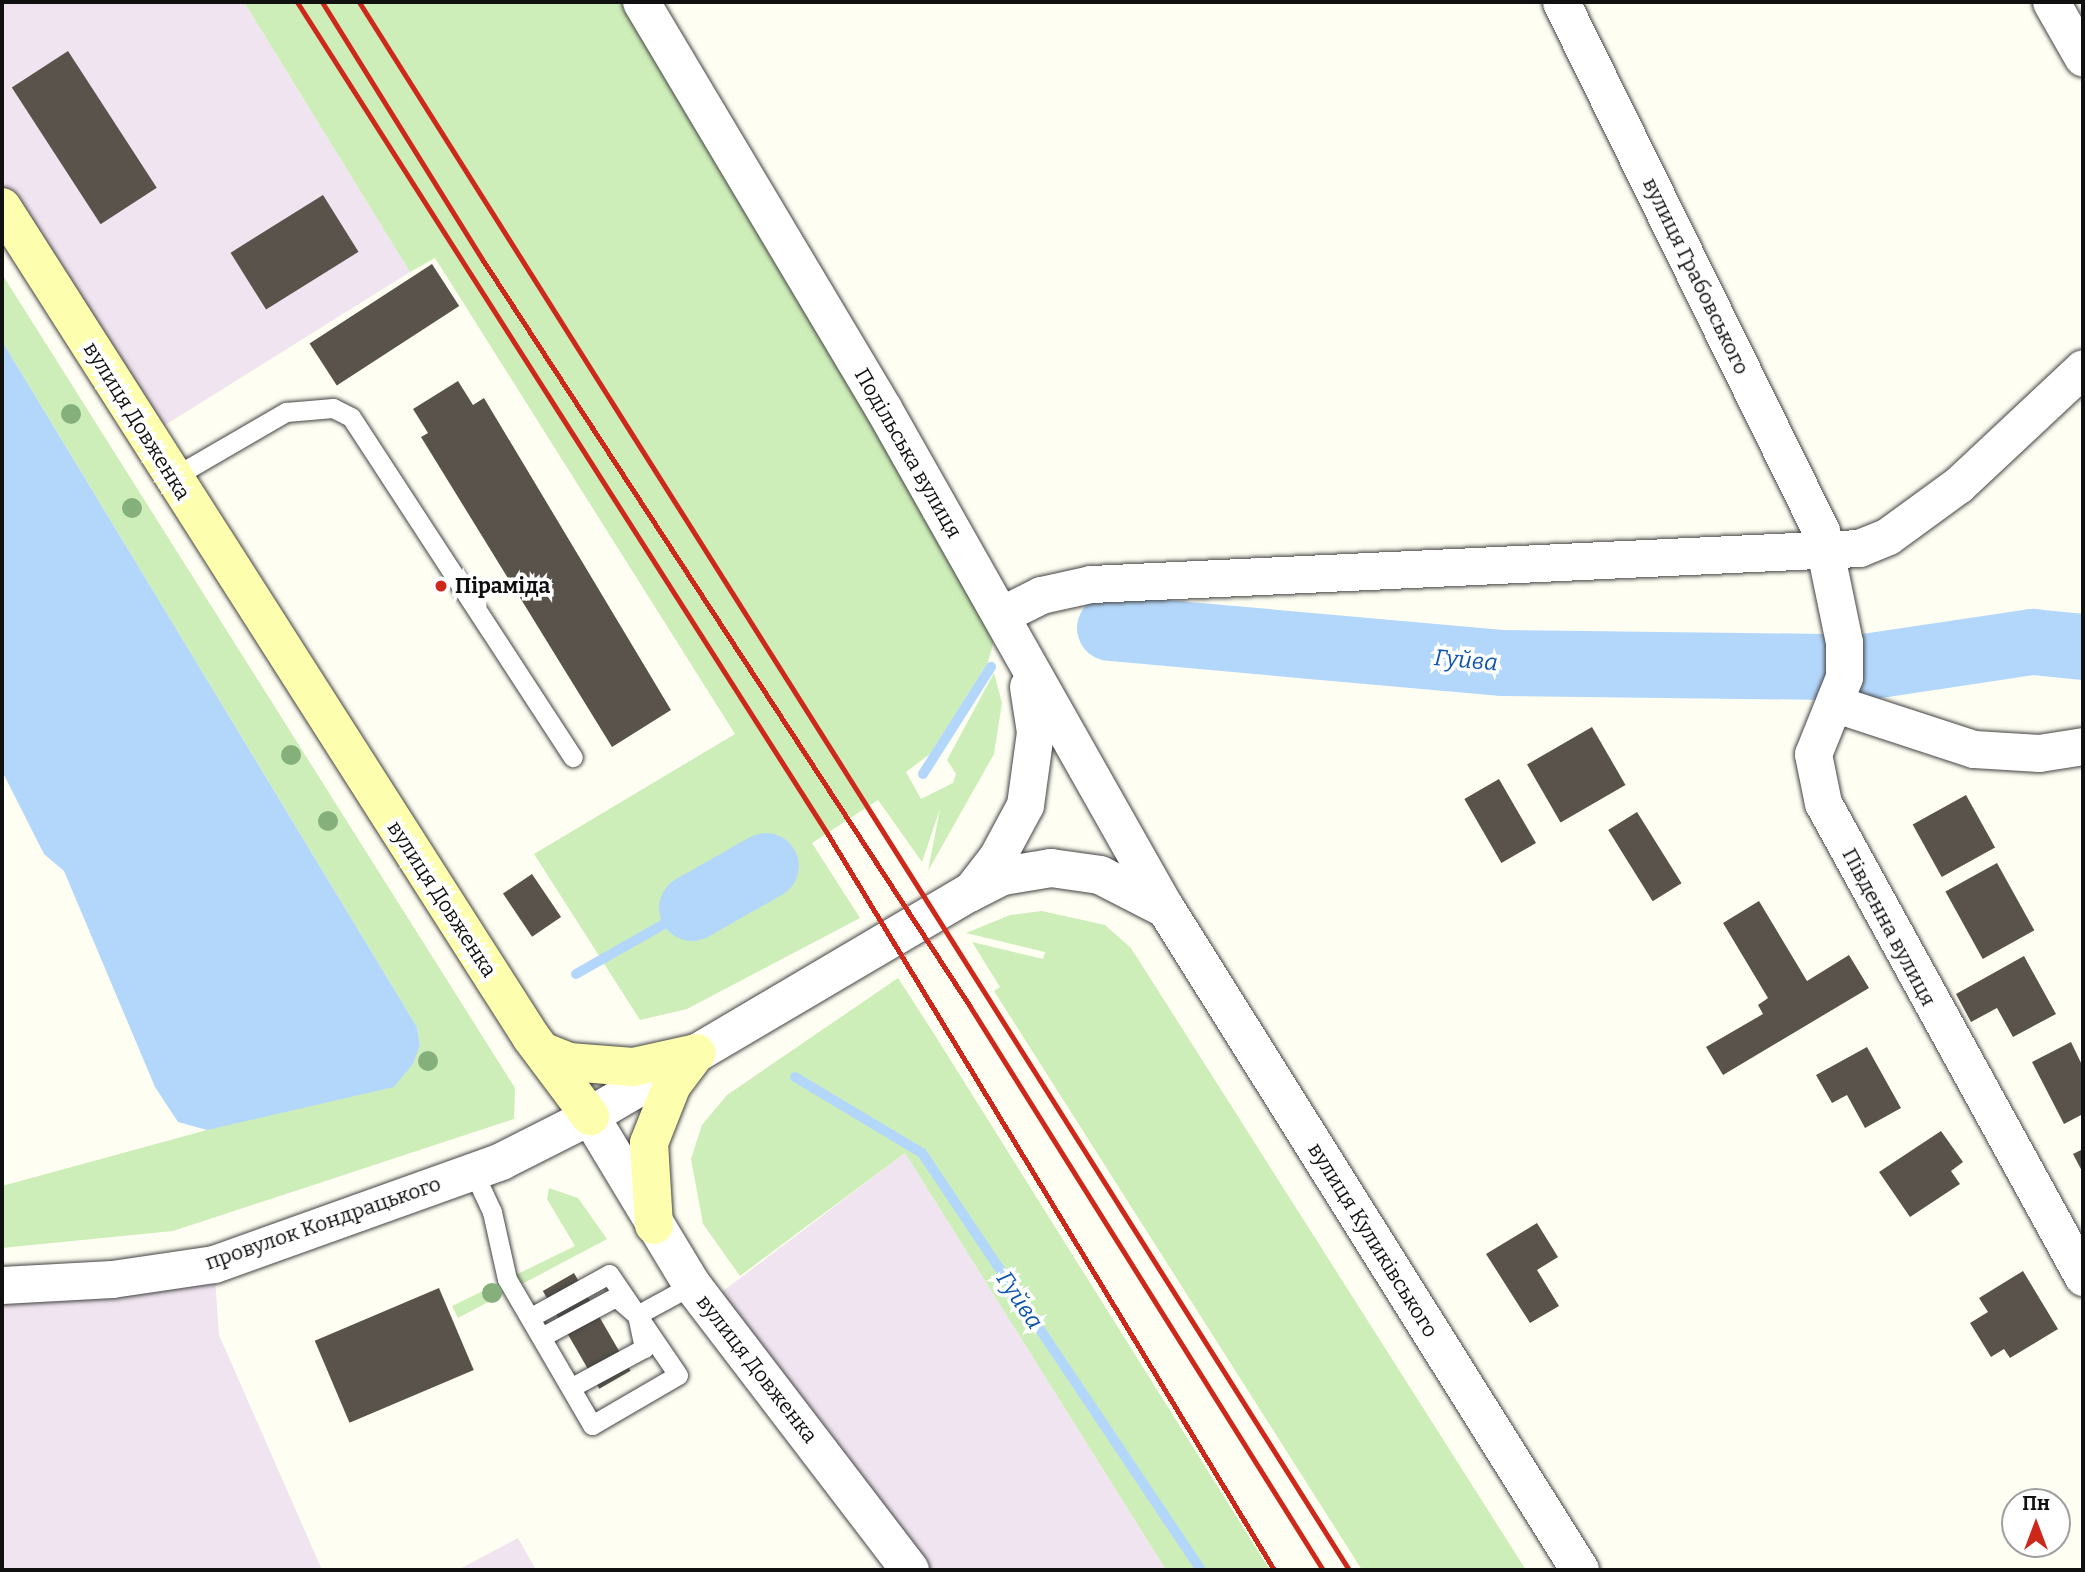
<!DOCTYPE html>
<meta charset="utf-8">
<style>
body{margin:0}
#map{position:relative;width:2085px;height:1572px;overflow:hidden;background:#fffef3;font-family:Bitter,serif}
div>[style]{position:absolute}
.industrial>*{inset:0;background:#efe4ef}
.green>*{inset:0;background:#ceeeb9}
.water>*{inset:0;background:#b3d7fb}
.stream>*{height:10px;margin:-5px;padding:0 5px;transform-origin:5px;border-radius:5px;background:#b3d7fb}
.river>*{height:66px;margin:-33px;padding:0 33px;transform-origin:33px;border-radius:33px;background:#b3d7fb}
.building>*{inset:0;background:#5a534b;transform-origin:0 0}
.roads{filter:drop-shadow(0 0 2px #434343) drop-shadow(0 0 2px #434343)}
.service>*{height:19px;margin:-9.5px;padding:0 9.5px;transform-origin:9.5px;border-radius:9.5px;background:#fff}
.minor>*{height:37px;margin:-18.5px;padding:0 18.5px;transform-origin:18.5px;border-radius:18.5px;background:#fff}
.tertiary>*{height:38px;margin:-19px;padding:0 19px;transform-origin:19px;border-radius:19px;background:#fff}
.secondary>*{height:38px;margin:-19px;padding:0 19px;transform-origin:19px;border-radius:19px;background:#feffae}
.rail>*{height:5px;margin:-2.5px;padding:0 2.5px;transform-origin:2.5px;border-radius:2.5px;background:#ce281b}
.trees>*{width:20px;height:20px;margin:-10px;border-radius:50%;background:#85af7b}
.dots>*{width:19px;height:19px;translate:-50% -50%;box-sizing:border-box;border:4px solid #fff;border-radius:50%}
span{translate:-50% -50%;white-space:nowrap;text-align:center;line-height:1.15;-webkit-text-stroke:7px #fff;paint-order:stroke}
.street-label{font-size:21px;color:#101010}
.poi-label{font-size:21px;color:#101010;font-weight:700}
.left{translate:0 -50%;text-align:left}
.water-label{font-size:23px;color:#0d54af;font-style:italic}
.frame{position:absolute;inset:0;border:4px solid #101010;pointer-events:none}
.north{position:absolute;left:2001px;top:1488px;width:70px;height:70px;box-sizing:border-box;background:#fff;border:2px solid #9f9f9f;border-radius:50%;rotate:0deg;font-size:19px;font-weight:700;line-height:28px;text-align:center;color:#101010}
.north::after{content:'';display:block;margin:auto;width:24px;height:32px;background:#ce281b;clip-path:polygon(50% 0,100% 100%,50% 72%,0 100%)}
</style>
<div id="map">
<div class="industrial">
<div style="clip-path:polygon(2px 2px,244px 2px,410px 272px,146px 437px,2px 207px)"></div>
<div style="clip-path:polygon(905px 1153px,1166px 1570px,910px 1570px,706px 1304px)"></div>
<div style="clip-path:polygon(214px 1264px,219px 1335px,322px 1570px,2px 1570px,2px 1285px)"></div>
<div style="clip-path:polygon(518px 1538px,536px 1570px,458px 1570px)"></div>
</div>
<div class="green">
<div style="clip-path:polygon(244px 2px,639px 2px,1001px 615px,988px 662px,930px 754px,906px 772px,921px 799px,953px 783px,956px 774px,947px 760px,994px 673px,1002px 703px,994px 754px,928px 871px,940px 809px,922px 862px,878px 800px,812px 843px,860px 918px,687px 1009px,640px 1020px,534px 854px,735px 734px,435px 258px,410px 272px)"></div>
<div style="clip-path:polygon(2px 274px,515px 1088px,514px 1119px,173px 1231px,2px 1248px,2px 1186px,207px 1130px,420px 1045px,417px 1027px,2px 341px)"></div>
<div style="clip-path:polygon(1042px 911px,1105px 925px,1131px 948px,1526px 1570px,1362px 1570px,994px 991px,1000px 987px,972px 942px,1043px 959px,1045px 952px,966px 933px,1010px 915px)"></div>
<div style="clip-path:polygon(898px 978px,931px 1029px,1270px 1570px,1166px 1570px,905px 1153px,740px 1276px,703px 1224px,691px 1159px,702px 1125px,727px 1095px)"></div>
<div style="clip-path:polygon(549px 1188px,578px 1198px,607px 1239px,458px 1318px,452px 1306px,575px 1246px,547px 1199px)"></div>
</div>
<div class="water">
<div style="clip-path:polygon(2px 341px,417px 1027px,420px 1045px,413px 1064px,394px 1087px,207px 1130px,178px 1122px,155px 1087px,64px 871px,44px 854px,2px 771px)"></div>
</div>
<div class="stream">
<div style="left:923px;top:774px;width:127px;rotate:-57.6deg"></div>
<div style="left:576px;top:974px;width:133px;rotate:-29.6deg"></div>
<div style="left:795px;top:1077px;width:148px;rotate:30.9deg"></div>
<div style="left:922px;top:1153px;width:502px;rotate:56.21deg"></div>
</div>
<div class="river">
<div style="left:1110px;top:628px;width:395px;rotate:5.1deg"></div>
<div style="left:1503px;top:663px;width:321px;rotate:0.7deg"></div>
<div style="left:1865px;top:667px;width:170px;rotate:-8.5deg"></div>
<div style="left:2033px;top:642px;width:50px;rotate:5.7deg"></div>
<div style="left:692px;top:908px;width:85px;rotate:-29.6deg"></div>
</div>
<div class="building">
<div style="left:68px;top:51px;width:163px;height:67px;rotate:57deg"></div>
<div style="left:323px;top:195px;width:67px;height:109px;rotate:58deg"></div>
<div style="left:432px;top:264px;width:50px;height:146px;rotate:57deg"></div>
<div style="clip-path:polygon(458px 381px,473px 405px,484px 398px,671px 710px,612px 747px,421px 437px,428px 433px,413px 409px)"></div>
<div style="left:1592px;top:727px;width:67px;height:75px;rotate:60deg"></div>
<div style="left:1499px;top:779px;width:74px;height:40px;rotate:60deg"></div>
<div style="left:1966px;top:795px;width:60px;height:61px;rotate:61deg"></div>
<div style="left:1637px;top:812px;width:84px;height:34px;rotate:58deg"></div>
<div style="left:1997px;top:863px;width:77px;height:59px;rotate:61deg"></div>
<div style="left:532px;top:874px;width:52px;height:35px;rotate:56deg"></div>
<div style="clip-path:polygon(1759px 901px,1807px 981px,1849px 955px,1869px 988px,1723px 1075px,1706px 1047px,1763px 1014px,1758px 1005px,1768px 998px,1723px 923px)"></div>
<div style="clip-path:polygon(2024px 956px,2056px 1014px,2013px 1037px,1997px 1008px,1971px 1022px,1956px 994px)"></div>
<div style="clip-path:polygon(2071px 1042px,2083px 1067px,2083px 1114px,2064px 1124px,2032px 1062px)"></div>
<div style="clip-path:polygon(1867px 1047px,1901px 1108px,1865px 1128px,1847px 1095px,1832px 1103px,1816px 1075px)"></div>
<div style="clip-path:polygon(1941px 1131px,1963px 1162px,1951px 1171px,1960px 1184px,1910px 1217px,1879px 1172px)"></div>
<div style="clip-path:polygon(2083px 1149px,2083px 1173px,2073px 1154px)"></div>
<div style="clip-path:polygon(1537px 1223px,1558px 1257px,1537px 1270px,1559px 1306px,1530px 1323px,1486px 1254px)"></div>
<div style="clip-path:polygon(2023px 1271px,2058px 1329px,2010px 1358px,2004px 1349px,1991px 1357px,1970px 1323px,1988px 1312px,1979px 1298px)"></div>
<div style="left:574px;top:1273px;width:113px;height:36px;rotate:60deg"></div>
<div style="left:439px;top:1288px;width:89px;height:135px;rotate:67deg"></div>
</div>
<div class="roads">
<div class="service">
<div style="left:172px;top:478px;width:132px;rotate:-30.1deg"></div>
<div style="left:286px;top:412px;width:47px;rotate:-4.9deg"></div>
<div style="left:333px;top:408px;width:20px;rotate:27deg"></div>
<div style="left:351px;top:417px;width:406px;rotate:56.9deg"></div>
<div style="left:473px;top:1171px;width:45px;rotate:65.1deg"></div>
<div style="left:492px;top:1212px;width:69px;rotate:77.4deg"></div>
<div style="left:507px;top:1279px;width:169px;rotate:59.8deg"></div>
<div style="left:592px;top:1425px;width:99px;rotate:-30.2deg"></div>
<div style="left:678px;top:1375px;width:122px;rotate:-124.3deg"></div>
<div style="left:609px;top:1274px;width:87px;rotate:151.1deg"></div>
<div style="left:637px;top:1315px;width:63px;rotate:-28.6deg"></div>
<div style="left:545px;top:1335px;width:81px;rotate:-28.2deg"></div>
<div style="left:616px;top:1297px;width:28px;rotate:41deg"></div>
<div style="left:637px;top:1315px;width:34px;rotate:78deg"></div>
<div style="left:644px;top:1348px;width:82px;rotate:151.6deg"></div>
</div>
<div class="minor">
<div style="left:641px;top:2px;width:473px;rotate:59.2deg"></div>
<div style="left:883px;top:408px;width:575px;rotate:60.54deg"></div>
<div style="left:1561px;top:2px;width:589px;rotate:63.83deg"></div>
<div style="left:1821px;top:531px;width:113px;rotate:78.3deg"></div>
<div style="left:1844px;top:642px;width:35px;rotate:90deg"></div>
<div style="left:1844px;top:677px;width:83px;rotate:111.9deg"></div>
<div style="left:1813px;top:754px;width:50px;rotate:78.5deg"></div>
<div style="left:1823px;top:803px;width:541px;rotate:61.25deg"></div>
<div style="left:2051px;top:2px;width:64px;rotate:60.3deg"></div>
<div style="left:1001px;top:615px;width:45px;rotate:-26.6deg"></div>
<div style="left:1041px;top:595px;width:51px;rotate:-12.4deg"></div>
<div style="left:1091px;top:584px;width:769px;rotate:-2.68deg"></div>
<div style="left:1859px;top:548px;width:31px;rotate:-22deg"></div>
<div style="left:1888px;top:536px;width:87px;rotate:-36.1deg"></div>
<div style="left:1958px;top:485px;width:171px;rotate:-43.1deg"></div>
<div style="left:1836px;top:704px;width:145px;rotate:18.1deg"></div>
<div style="left:1974px;top:749px;width:65px;rotate:3.5deg"></div>
<div style="left:2039px;top:753px;width:45px;rotate:-9deg"></div>
<div style="left:969px;top:893px;width:46px;rotate:-52.1deg"></div>
<div style="left:997px;top:857px;width:59px;rotate:-61.7deg"></div>
<div style="left:1025px;top:805px;width:74px;rotate:-82.2deg"></div>
<div style="left:1035px;top:732px;width:46px;rotate:-98.8deg"></div>
<div style="left:2px;top:1285px;width:110px;rotate:-3.1deg"></div>
<div style="left:112px;top:1279px;width:103px;rotate:-8.4deg"></div>
<div style="left:214px;top:1264px;width:305px;rotate:-19.7deg"></div>
<div style="left:501px;top:1161px;width:100px;rotate:-26.8deg"></div>
</div>
<div class="tertiary">
<div style="left:910px;top:1570px;width:359px;rotate:-127.4deg"></div>
<div style="left:692px;top:1285px;width:197px;rotate:-121.1deg"></div>
<div style="left:590px;top:1116px;width:440px;rotate:-30.5deg"></div>
<div style="left:969px;top:893px;width:38px;rotate:-27deg"></div>
<div style="left:1003px;top:876px;width:49px;rotate:-9.5deg"></div>
<div style="left:1051px;top:868px;width:49px;rotate:8.1deg"></div>
<div style="left:1100px;top:875px;width:74px;rotate:27.3deg"></div>
<div style="left:1166px;top:909px;width:780px;rotate:57.94deg"></div>
</div>
<div class="secondary">
<div style="left:2px;top:207px;width:984px;rotate:57.49deg"></div>
<div style="left:531px;top:1037px;width:99px;rotate:53.2deg"></div>
<div style="left:542px;top:1051px;width:29px;rotate:22deg"></div>
<div style="left:569px;top:1062px;width:64px;rotate:4.5deg"></div>
<div style="left:633px;top:1067px;width:65px;rotate:-12.5deg"></div>
<div style="left:654px;top:1225px;width:82px;rotate:-93.5deg"></div>
<div style="left:649px;top:1143px;width:62px;rotate:-68.4deg"></div>
<div style="left:672px;top:1085px;width:40px;rotate:-53deg"></div>
</div>
</div>
<div class="rail">
<div style="left:297px;top:2px;width:986px;rotate:57.47deg"></div>
<div style="left:827px;top:833px;width:862px;rotate:58.76deg"></div>
<div style="left:322px;top:2px;width:303px;rotate:58.1deg"></div>
<div style="left:482px;top:259px;width:891px;rotate:56.86deg"></div>
<div style="left:969px;top:1005px;width:667px;rotate:57.93deg"></div>
<div style="left:359px;top:2px;width:1854px;rotate:57.73deg"></div>
</div>
<div class="trees">
<div style="left:71px;top:414px"></div>
<div style="left:132px;top:508px"></div>
<div style="left:291px;top:755px"></div>
<div style="left:328px;top:821px"></div>
<div style="left:428px;top:1061px"></div>
<div style="left:492px;top:1293px"></div>
</div>
<div class="dots">
<div style="left:441px;top:586px;background:#ce281b"></div>
</div>
<div class="street-label">
<span style="left:1696px;top:276px;rotate:64deg">вулиця Грабовського</span>
<span style="left:137px;top:421px;rotate:58deg">вулиця Довженка</span>
<span style="left:908px;top:453px;rotate:60deg">Подільська вулиця</span>
<span style="left:442px;top:899px;rotate:57deg">вулиця Довженка</span>
<span style="left:1889px;top:927px;rotate:62deg">Південна вулиця</span>
<span style="left:323px;top:1223px;rotate:-19deg">провулок Кондрацького</span>
<span style="left:1373px;top:1240px;rotate:58deg">вулиця Куликівського</span>
<span style="left:757px;top:1369px;rotate:52deg">вулиця Довженка</span>
</div>
<div class="poi-label">
<span class="left" style="left:455px;top:586px">Піраміда</span>
</div>
<div class="water-label">
<span style="left:1466px;top:660px;rotate:5deg">Гуйва</span>
<span style="left:1020px;top:1300px;rotate:56deg">Гуйва</span>
</div>
<div class="frame"></div>
<div class="north">Пн</div>
</div>
